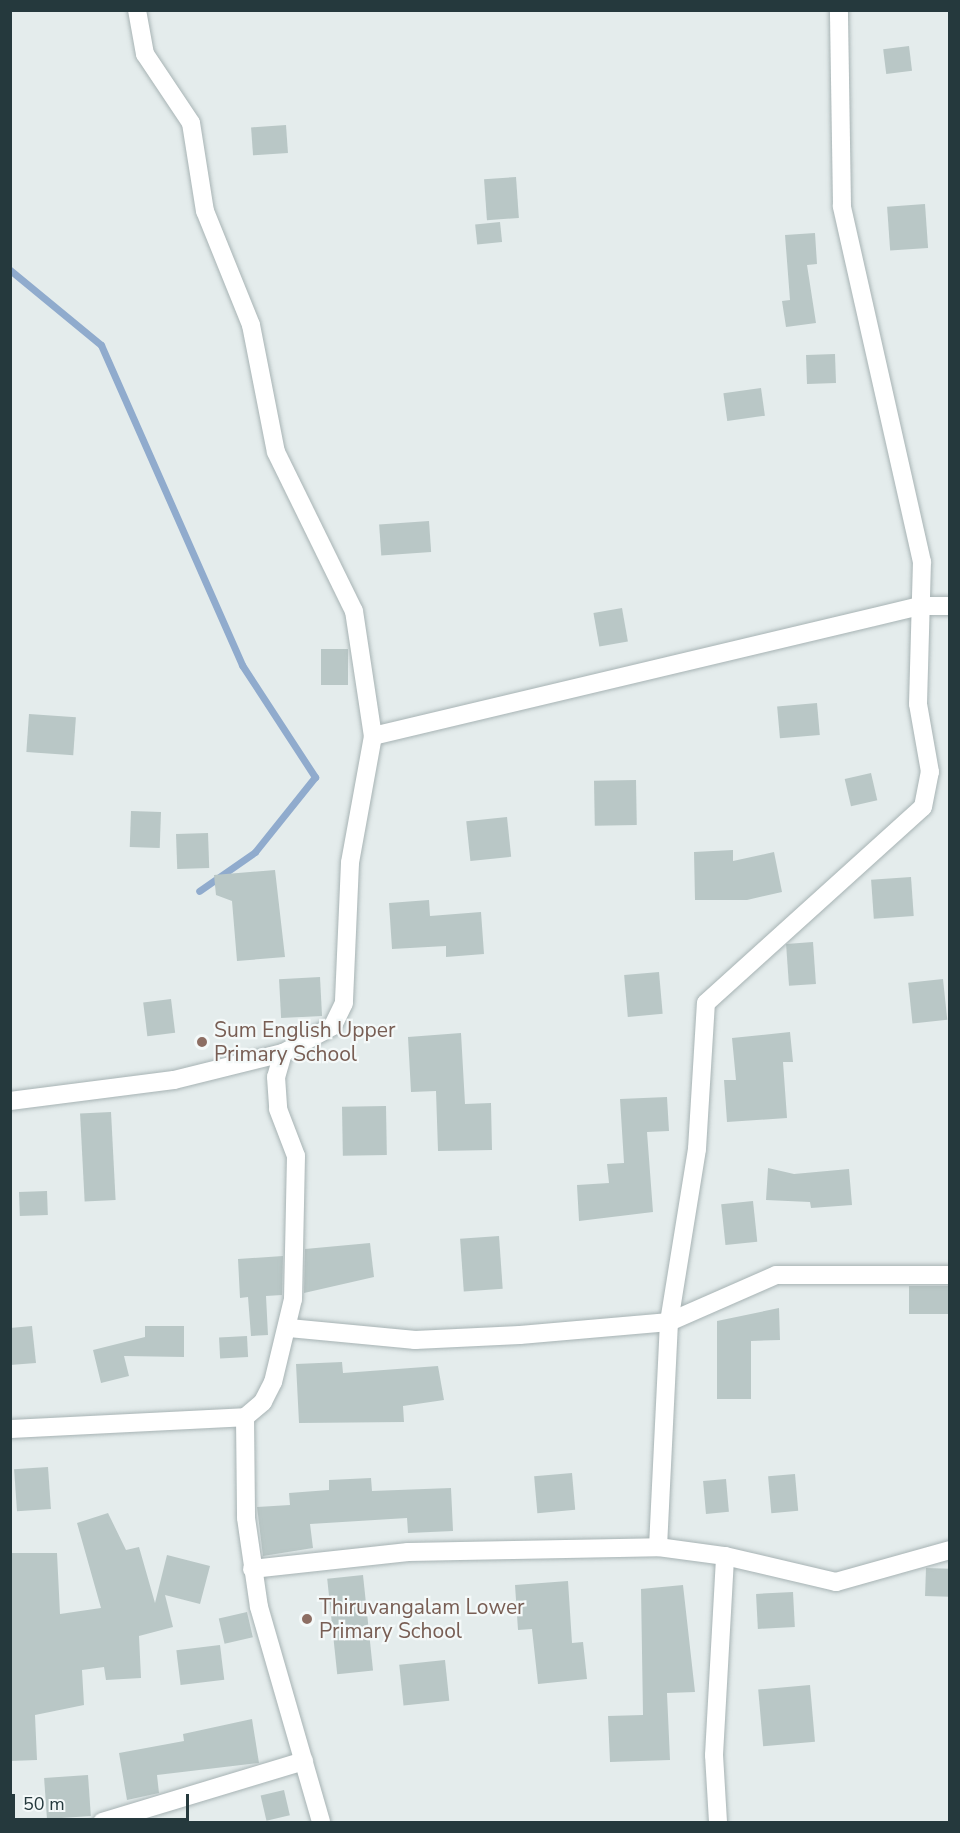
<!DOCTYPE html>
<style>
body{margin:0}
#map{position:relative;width:960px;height:1833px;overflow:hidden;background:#e4ecec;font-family:"Nunito Sans",sans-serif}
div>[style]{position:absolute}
.stream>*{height:7px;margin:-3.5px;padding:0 3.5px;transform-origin:3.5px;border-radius:3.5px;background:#90abcd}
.building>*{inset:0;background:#b9c7c6;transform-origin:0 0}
.roads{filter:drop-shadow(0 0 2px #a7b3b4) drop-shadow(0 0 2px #a7b3b4)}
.street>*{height:18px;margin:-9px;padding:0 9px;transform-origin:9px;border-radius:9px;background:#fff}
.dots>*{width:16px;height:16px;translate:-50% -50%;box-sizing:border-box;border:3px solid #f4f9f9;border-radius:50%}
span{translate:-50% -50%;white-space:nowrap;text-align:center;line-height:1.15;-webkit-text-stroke:4.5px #f4f9f9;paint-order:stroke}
.education-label{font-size:21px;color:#785e54}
.left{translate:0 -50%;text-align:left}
.frame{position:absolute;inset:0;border:12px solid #25393d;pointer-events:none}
.scale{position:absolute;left:12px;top:1794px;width:177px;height:27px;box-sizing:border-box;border:3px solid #25393d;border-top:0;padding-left:8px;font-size:18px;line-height:21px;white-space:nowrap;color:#25393d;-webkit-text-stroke:4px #f4f9f9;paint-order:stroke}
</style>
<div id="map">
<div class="stream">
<div style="left:10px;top:270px;width:118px;rotate:39.5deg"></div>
<div style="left:101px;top:345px;width:350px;rotate:66.2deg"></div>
<div style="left:242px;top:665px;width:134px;rotate:56.9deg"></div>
<div style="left:315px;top:777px;width:96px;rotate:128.7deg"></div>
<div style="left:255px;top:852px;width:68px;rotate:145.1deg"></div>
</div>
<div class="building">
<div style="left:909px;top:46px;width:25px;height:26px;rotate:83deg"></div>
<div style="left:286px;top:125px;width:28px;height:35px;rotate:86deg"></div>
<div style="left:516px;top:177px;width:41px;height:32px;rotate:86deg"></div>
<div style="left:925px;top:204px;width:44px;height:38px;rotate:86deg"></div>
<div style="left:500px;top:222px;width:20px;height:25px;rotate:84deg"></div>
<div style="clip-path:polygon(815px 233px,817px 264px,807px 265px,816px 323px,786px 327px,782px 301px,790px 300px,785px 235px)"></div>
<div style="left:835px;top:354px;width:29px;height:29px;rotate:88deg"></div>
<div style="left:761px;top:388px;width:28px;height:38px;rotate:82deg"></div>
<div style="left:429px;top:521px;width:31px;height:50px;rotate:86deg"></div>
<div style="left:622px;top:608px;width:34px;height:29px;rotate:80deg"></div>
<div style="left:321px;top:649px;width:27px;height:36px"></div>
<div style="left:817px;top:703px;width:32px;height:40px;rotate:85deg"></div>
<div style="left:29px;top:714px;width:47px;height:38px;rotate:4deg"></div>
<div style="left:871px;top:773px;width:28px;height:27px;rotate:77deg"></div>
<div style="left:636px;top:780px;width:45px;height:42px;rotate:89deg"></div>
<div style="left:131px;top:811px;width:30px;height:36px;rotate:2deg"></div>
<div style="left:507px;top:817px;width:40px;height:41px;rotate:84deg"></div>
<div style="left:208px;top:833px;width:35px;height:32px;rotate:88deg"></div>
<div style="clip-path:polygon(733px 850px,733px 861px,774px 852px,782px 892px,747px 900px,695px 900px,694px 852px)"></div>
<div style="clip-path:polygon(275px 870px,285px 957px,237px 961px,232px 901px,216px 895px,214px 875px)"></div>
<div style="left:911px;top:877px;width:39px;height:40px;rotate:86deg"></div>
<div style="clip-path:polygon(429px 900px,430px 916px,481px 912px,484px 954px,446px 957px,446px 946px,392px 949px,389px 903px)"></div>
<div style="left:813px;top:942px;width:42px;height:27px;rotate:86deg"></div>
<div style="left:659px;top:972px;width:42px;height:35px;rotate:85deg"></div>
<div style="left:320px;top:977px;width:39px;height:41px;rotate:87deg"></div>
<div style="left:943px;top:979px;width:41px;height:35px;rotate:84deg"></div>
<div style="left:171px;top:999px;width:34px;height:28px;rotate:83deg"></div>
<div style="clip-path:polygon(790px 1032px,793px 1062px,783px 1062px,787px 1118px,727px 1122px,724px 1080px,736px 1080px,732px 1038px)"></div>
<div style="clip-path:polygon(461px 1033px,465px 1104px,491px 1103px,492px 1150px,438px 1151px,436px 1091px,411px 1092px,408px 1037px)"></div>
<div style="clip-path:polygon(667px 1097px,669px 1131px,647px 1132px,653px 1212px,579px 1221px,577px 1185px,609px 1183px,607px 1164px,624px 1163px,620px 1099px)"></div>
<div style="left:386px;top:1106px;width:49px;height:44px;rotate:89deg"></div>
<div style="left:111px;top:1112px;width:88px;height:31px;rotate:87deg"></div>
<div style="clip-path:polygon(768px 1168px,794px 1174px,849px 1169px,852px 1205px,811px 1208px,810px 1202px,766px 1200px)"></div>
<div style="left:47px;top:1191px;width:24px;height:28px;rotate:88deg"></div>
<div style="left:753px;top:1201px;width:41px;height:32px;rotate:84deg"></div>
<div style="left:499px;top:1236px;width:53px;height:39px;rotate:86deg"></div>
<div style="clip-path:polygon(370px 1243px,374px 1277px,304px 1293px,305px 1249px)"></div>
<div style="clip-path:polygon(283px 1256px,282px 1295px,266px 1296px,268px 1335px,251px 1336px,248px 1297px,240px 1298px,238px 1259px)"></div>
<div style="left:909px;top:1286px;width:39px;height:28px"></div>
<div style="clip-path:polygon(779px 1308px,780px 1340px,751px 1341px,751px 1399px,717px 1399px,717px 1321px)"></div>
<div style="clip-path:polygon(32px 1326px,36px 1363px,10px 1365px,10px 1328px)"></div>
<div style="clip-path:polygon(145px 1326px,184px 1326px,184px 1357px,124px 1356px,129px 1376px,101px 1383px,93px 1350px,145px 1337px)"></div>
<div style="left:247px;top:1336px;width:21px;height:28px;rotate:87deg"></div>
<div style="clip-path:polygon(342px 1362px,343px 1373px,438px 1366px,444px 1400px,403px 1406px,404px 1422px,299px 1423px,296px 1364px)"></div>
<div style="left:48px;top:1467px;width:42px;height:34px;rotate:86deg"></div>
<div style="left:572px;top:1473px;width:37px;height:38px;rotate:85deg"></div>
<div style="left:795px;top:1474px;width:37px;height:27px;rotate:85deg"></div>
<div style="clip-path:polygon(371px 1478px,372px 1491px,451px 1488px,453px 1531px,408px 1533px,407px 1518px,310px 1524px,313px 1548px,263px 1556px,257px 1507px,290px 1505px,289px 1493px,329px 1490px,329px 1480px)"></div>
<div style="left:726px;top:1479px;width:33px;height:23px;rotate:85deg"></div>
<div style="clip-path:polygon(108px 1513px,126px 1550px,139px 1547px,155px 1603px,167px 1555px,210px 1566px,200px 1604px,165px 1595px,173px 1627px,139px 1636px,141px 1678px,106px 1680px,104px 1667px,82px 1670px,84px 1705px,35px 1715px,37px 1760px,10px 1761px,10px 1553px,57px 1553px,60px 1614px,101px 1608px,77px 1523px)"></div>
<div style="left:926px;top:1568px;width:24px;height:28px;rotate:2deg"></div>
<div style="left:363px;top:1575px;width:96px;height:36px;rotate:84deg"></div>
<div style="clip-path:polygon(568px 1581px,572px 1643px,583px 1642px,587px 1679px,538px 1684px,532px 1629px,518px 1630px,515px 1585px)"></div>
<div style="clip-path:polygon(683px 1585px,695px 1692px,667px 1693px,670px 1760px,610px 1762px,608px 1716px,643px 1715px,641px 1589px)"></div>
<div style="left:793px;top:1592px;width:35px;height:37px;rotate:87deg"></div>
<div style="left:247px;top:1612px;width:26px;height:29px;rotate:77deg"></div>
<div style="left:220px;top:1645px;width:35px;height:44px;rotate:83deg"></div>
<div style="left:445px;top:1660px;width:41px;height:46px;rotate:84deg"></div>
<div style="left:810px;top:1685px;width:57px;height:52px;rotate:85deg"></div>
<div style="clip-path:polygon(252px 1719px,259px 1763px,157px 1775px,159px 1793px,127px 1800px,119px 1753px,184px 1741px,183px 1734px)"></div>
<div style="left:88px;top:1775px;width:41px;height:44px;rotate:86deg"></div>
<div style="left:284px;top:1790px;width:26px;height:24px;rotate:77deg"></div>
</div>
<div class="roads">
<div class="street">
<div style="left:137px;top:10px;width:45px;rotate:79.7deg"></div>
<div style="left:145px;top:54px;width:83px;rotate:56.3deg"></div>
<div style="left:191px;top:123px;width:89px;rotate:81deg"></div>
<div style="left:205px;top:211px;width:123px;rotate:68deg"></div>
<div style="left:251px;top:325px;width:129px;rotate:78.9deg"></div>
<div style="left:276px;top:452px;width:177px;rotate:63.9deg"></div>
<div style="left:354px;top:611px;width:126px;rotate:81.4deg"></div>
<div style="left:373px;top:736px;width:129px;rotate:100.3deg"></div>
<div style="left:350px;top:863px;width:140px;rotate:92.5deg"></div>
<div style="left:344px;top:1003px;width:25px;rotate:116deg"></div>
<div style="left:333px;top:1026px;width:57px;rotate:151.6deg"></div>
<div style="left:283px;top:1053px;width:25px;rotate:106deg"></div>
<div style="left:276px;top:1077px;width:32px;rotate:86deg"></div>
<div style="left:278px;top:1109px;width:50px;rotate:69deg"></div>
<div style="left:296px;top:1156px;width:143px;rotate:91.2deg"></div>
<div style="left:293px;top:1299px;width:85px;rotate:103.5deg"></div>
<div style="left:273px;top:1382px;width:22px;rotate:117deg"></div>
<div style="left:263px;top:1402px;width:23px;rotate:140deg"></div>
<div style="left:373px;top:736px;width:562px;rotate:-13.37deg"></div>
<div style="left:920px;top:606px;width:30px"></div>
<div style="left:10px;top:1101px;width:165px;rotate:-7.3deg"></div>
<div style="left:174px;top:1080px;width:112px;rotate:-13.9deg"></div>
<div style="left:289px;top:1328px;width:127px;rotate:5.4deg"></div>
<div style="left:415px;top:1340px;width:105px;rotate:-2.7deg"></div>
<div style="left:520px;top:1335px;width:150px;rotate:-5deg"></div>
<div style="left:669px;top:1322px;width:117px;rotate:-23.7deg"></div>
<div style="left:776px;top:1275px;width:174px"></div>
<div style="left:10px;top:1429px;width:235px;rotate:-2.9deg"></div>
<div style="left:245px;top:1417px;width:101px;rotate:89.4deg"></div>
<div style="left:246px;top:1518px;width:90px;rotate:81.7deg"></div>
<div style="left:259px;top:1607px;width:224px;rotate:73.9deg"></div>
<div style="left:658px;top:1547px;width:225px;rotate:-87.2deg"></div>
<div style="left:669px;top:1322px;width:175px;rotate:-80.8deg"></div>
<div style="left:697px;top:1149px;width:146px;rotate:-86.5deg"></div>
<div style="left:706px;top:1003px;width:292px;rotate:-42.1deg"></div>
<div style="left:923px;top:807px;width:36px;rotate:-79deg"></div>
<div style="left:930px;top:772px;width:69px;rotate:-100deg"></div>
<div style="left:918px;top:704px;width:142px;rotate:-88.4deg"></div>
<div style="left:922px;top:562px;width:365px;rotate:-102.7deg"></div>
<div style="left:842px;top:206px;width:196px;rotate:-90.9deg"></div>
<div style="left:252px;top:1569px;width:157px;rotate:-6.2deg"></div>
<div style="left:408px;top:1552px;width:250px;rotate:-1.1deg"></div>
<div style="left:658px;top:1547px;width:68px;rotate:7.7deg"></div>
<div style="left:725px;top:1556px;width:114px;rotate:13.2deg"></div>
<div style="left:836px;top:1582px;width:118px;rotate:-15.7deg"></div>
<div style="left:102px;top:1822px;width:211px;rotate:-16.8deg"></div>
<div style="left:718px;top:1822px;width:67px;rotate:-93.4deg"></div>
<div style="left:714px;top:1755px;width:199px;rotate:-86.8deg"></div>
</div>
</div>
<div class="dots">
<div style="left:202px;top:1042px;background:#8d6e63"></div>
<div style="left:307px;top:1619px;background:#8d6e63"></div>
</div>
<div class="education-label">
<span class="left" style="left:214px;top:1042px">Sum English Upper<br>Primary School</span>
<span class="left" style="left:319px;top:1619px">Thiruvangalam Lower<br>Primary School</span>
</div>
<div class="frame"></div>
<div class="scale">50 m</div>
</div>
